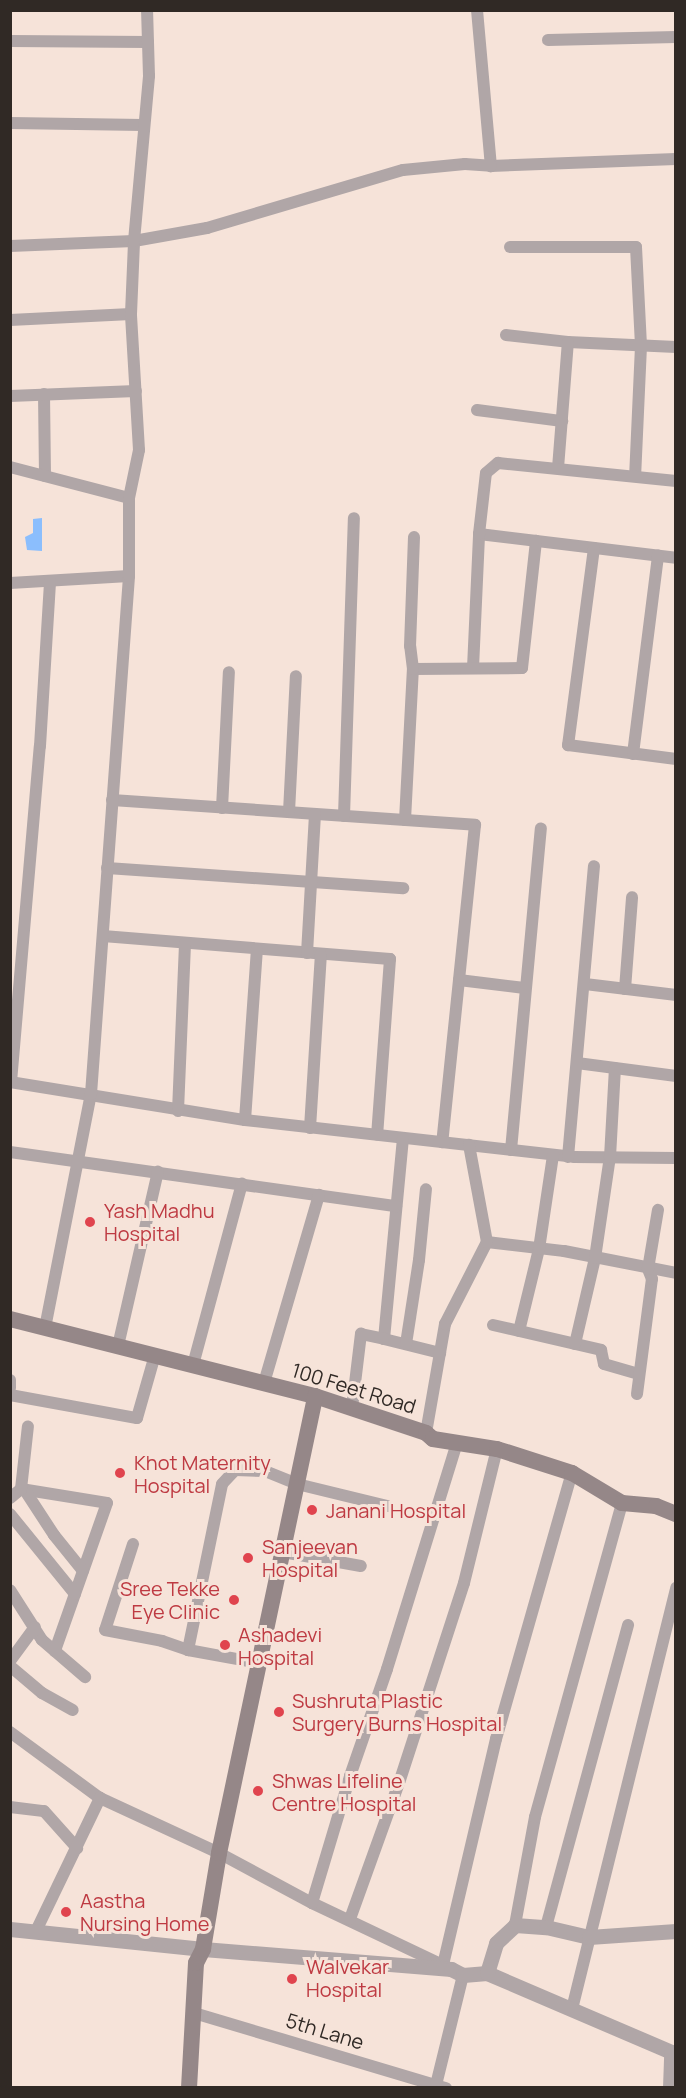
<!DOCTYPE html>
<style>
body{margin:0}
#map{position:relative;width:686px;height:2098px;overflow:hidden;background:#f6e3d9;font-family:Manrope,sans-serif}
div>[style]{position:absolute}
.water>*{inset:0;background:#8bbefd}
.minor>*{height:12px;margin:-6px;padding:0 6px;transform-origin:6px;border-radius:6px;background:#b0a6a7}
.tertiary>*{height:15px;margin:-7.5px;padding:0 7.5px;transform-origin:7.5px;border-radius:7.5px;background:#b0a6a7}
.secondary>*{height:16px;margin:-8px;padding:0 8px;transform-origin:8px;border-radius:8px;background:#958788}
.dots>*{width:16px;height:16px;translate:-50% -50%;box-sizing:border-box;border:3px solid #f6e3d9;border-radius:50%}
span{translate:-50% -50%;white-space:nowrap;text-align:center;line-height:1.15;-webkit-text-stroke:6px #f6e3d9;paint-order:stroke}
.health-label{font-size:20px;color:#be3a42}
.left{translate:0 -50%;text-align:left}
.right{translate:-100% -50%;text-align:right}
.street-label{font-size:20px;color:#302925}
.frame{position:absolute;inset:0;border:12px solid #302925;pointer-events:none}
</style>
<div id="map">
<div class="water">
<div style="clip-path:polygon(42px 518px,42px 551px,27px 550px,25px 537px,33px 533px,33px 519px)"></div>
</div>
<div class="minor">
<div style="left:477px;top:10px;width:157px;rotate:84.9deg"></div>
<div style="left:491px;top:166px;width:185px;rotate:-2.2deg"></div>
<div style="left:548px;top:40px;width:128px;rotate:-1.3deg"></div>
<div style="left:10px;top:41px;width:138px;rotate:0.4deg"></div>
<div style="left:10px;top:123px;width:133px;rotate:0.9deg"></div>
<div style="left:10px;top:246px;width:124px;rotate:-2.3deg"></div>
<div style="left:134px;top:241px;width:74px;rotate:-10.1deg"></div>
<div style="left:207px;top:228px;width:204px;rotate:-16.5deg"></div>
<div style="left:403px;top:170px;width:62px;rotate:-5.5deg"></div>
<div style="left:465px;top:164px;width:26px;rotate:4deg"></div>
<div style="left:510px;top:247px;width:126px"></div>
<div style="left:636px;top:247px;width:99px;rotate:87.1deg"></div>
<div style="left:641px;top:346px;width:130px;rotate:92.6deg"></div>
<div style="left:10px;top:320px;width:121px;rotate:-2.8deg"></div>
<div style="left:506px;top:335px;width:62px;rotate:6.4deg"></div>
<div style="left:568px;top:342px;width:108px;rotate:2.7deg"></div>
<div style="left:44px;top:394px;width:82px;rotate:89.3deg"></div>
<div style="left:10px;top:396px;width:126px;rotate:-2.3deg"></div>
<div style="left:477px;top:410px;width:86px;rotate:7.4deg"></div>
<div style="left:10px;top:467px;width:123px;rotate:14.6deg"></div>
<div style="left:558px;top:468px;width:126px;rotate:-85.5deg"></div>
<div style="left:479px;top:534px;width:198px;rotate:6.9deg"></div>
<div style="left:594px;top:548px;width:199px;rotate:97.5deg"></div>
<div style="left:568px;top:745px;width:109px;rotate:7.4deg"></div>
<div style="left:10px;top:583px;width:119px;rotate:-3.4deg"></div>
<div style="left:473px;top:668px;width:134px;rotate:-87.4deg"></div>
<div style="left:479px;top:534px;width:61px;rotate:-83.5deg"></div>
<div style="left:486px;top:473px;width:16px;rotate:-40deg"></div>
<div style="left:498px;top:463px;width:179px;rotate:5.8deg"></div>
<div style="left:413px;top:669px;width:109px;rotate:-0.5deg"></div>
<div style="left:522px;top:668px;width:128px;rotate:-83.7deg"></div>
<div style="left:633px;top:754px;width:200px;rotate:-82.8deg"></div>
<div style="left:112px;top:800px;width:364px;rotate:3.9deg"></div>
<div style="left:475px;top:825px;width:319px;rotate:95.9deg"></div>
<div style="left:222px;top:808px;width:136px;rotate:-87.1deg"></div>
<div style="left:289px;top:812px;width:136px;rotate:-87.1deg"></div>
<div style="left:344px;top:816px;width:298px;rotate:-88.1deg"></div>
<div style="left:405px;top:820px;width:151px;rotate:-87deg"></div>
<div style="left:413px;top:669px;width:23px;rotate:-97deg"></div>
<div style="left:410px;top:646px;width:109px;rotate:-87.9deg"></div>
<div style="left:107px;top:868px;width:297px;rotate:3.9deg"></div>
<div style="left:103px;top:936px;width:288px;rotate:4.6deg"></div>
<div style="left:390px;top:959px;width:176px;rotate:94.2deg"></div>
<div style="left:307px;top:953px;width:139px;rotate:-86.7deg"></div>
<div style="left:459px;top:980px;width:66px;rotate:6.9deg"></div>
<div style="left:585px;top:984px;width:92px;rotate:6.9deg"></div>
<div style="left:625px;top:989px;width:92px;rotate:-85.6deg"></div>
<div style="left:577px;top:1063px;width:100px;rotate:7.5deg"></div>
<div style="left:10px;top:1082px;width:238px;rotate:9.2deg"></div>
<div style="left:245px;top:1120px;width:331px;rotate:6.4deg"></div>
<div style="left:574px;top:1157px;width:102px;rotate:0.6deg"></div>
<div style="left:11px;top:1082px;width:337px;rotate:-85.1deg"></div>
<div style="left:40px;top:746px;width:165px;rotate:-86.5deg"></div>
<div style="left:178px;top:1111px;width:168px;rotate:-87.6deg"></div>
<div style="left:245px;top:1120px;width:171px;rotate:-86deg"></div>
<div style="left:310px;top:1128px;width:174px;rotate:-86.4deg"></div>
<div style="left:403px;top:1138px;width:202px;rotate:95.4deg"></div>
<div style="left:384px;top:1339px;width:58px;rotate:14deg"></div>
<div style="left:511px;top:1150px;width:323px;rotate:-84.7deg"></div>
<div style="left:10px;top:1152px;width:390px;rotate:8deg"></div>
<div style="left:568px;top:1157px;width:292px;rotate:-84.9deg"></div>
<div style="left:487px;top:1242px;width:78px;rotate:6.7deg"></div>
<div style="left:564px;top:1251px;width:114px;rotate:11.1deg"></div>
<div style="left:493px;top:1325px;width:111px;rotate:13deg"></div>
<div style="left:601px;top:1350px;width:14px;rotate:78deg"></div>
<div style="left:604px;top:1364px;width:36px;rotate:16deg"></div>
<div style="left:45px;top:1328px;width:238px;rotate:-78.9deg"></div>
<div style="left:91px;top:1094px;width:519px;rotate:-85.8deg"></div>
<div style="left:129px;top:576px;width:78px;rotate:-90deg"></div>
<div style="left:129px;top:498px;width:49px;rotate:-78.2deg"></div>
<div style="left:139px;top:450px;width:136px;rotate:-93.4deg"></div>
<div style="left:131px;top:314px;width:73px;rotate:-87.6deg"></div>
<div style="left:134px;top:241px;width:166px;rotate:-84.8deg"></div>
<div style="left:149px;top:76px;width:66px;rotate:-91.7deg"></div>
<div style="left:519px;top:1331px;width:84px;rotate:-76.3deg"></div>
<div style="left:539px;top:1249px;width:95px;rotate:-81.5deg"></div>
<div style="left:406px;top:1344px;width:85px;rotate:-81.2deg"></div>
<div style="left:419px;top:1260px;width:71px;rotate:-84.4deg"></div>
<div style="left:575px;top:1344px;width:88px;rotate:-76.9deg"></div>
<div style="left:595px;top:1258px;width:102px;rotate:-81.6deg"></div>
<div style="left:610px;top:1157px;width:89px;rotate:-86.8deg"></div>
<div style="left:118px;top:1346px;width:179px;rotate:-77.1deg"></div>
<div style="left:193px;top:1365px;width:188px;rotate:-74.9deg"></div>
<div style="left:10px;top:1380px;width:8px;rotate:90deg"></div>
<div style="left:264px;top:1383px;width:196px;rotate:-73.7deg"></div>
<div style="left:637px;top:1394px;width:116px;rotate:-82.6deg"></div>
<div style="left:652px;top:1279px;width:11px;rotate:-112deg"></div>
<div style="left:648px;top:1269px;width:60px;rotate:-80.4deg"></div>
<div style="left:10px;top:1395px;width:129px;rotate:10.3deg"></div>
<div style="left:137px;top:1418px;width:66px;rotate:-74.1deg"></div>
<div style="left:352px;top:1408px;width:75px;rotate:-83.1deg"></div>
<div style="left:361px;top:1334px;width:24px;rotate:12deg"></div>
<div style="left:426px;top:1433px;width:111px;rotate:-80.1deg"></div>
<div style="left:445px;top:1324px;width:92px;rotate:-62.9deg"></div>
<div style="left:487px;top:1242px;width:99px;rotate:-100.5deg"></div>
<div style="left:21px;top:1489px;width:87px;rotate:9.2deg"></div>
<div style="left:107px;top:1503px;width:157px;rotate:109.4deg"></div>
<div style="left:24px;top:1489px;width:55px;rotate:56.9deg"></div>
<div style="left:54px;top:1535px;width:46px;rotate:51.1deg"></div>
<div style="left:10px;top:1498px;width:14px;rotate:-39deg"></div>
<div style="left:21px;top:1489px;width:63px;rotate:-83.7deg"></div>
<div style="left:10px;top:1514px;width:103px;rotate:50.9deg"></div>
<div style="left:133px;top:1544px;width:90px;rotate:108deg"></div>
<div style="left:105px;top:1630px;width:58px;rotate:10.9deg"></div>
<div style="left:162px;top:1641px;width:28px;rotate:19deg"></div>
<div style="left:188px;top:1650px;width:72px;rotate:10.4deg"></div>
<div style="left:283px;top:1552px;width:79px;rotate:10.2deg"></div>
<div style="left:10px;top:1590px;width:59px;rotate:57.4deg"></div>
<div style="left:42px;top:1640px;width:57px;rotate:40.7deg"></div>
<div style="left:188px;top:1650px;width:169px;rotate:-78.4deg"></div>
<div style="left:222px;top:1484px;width:19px;rotate:-47deg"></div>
<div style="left:235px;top:1470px;width:30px;rotate:2deg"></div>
<div style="left:265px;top:1471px;width:35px;rotate:22deg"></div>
<div style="left:297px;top:1484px;width:93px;rotate:13.7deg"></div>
<div style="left:10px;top:1661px;width:42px;rotate:-53.7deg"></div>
<div style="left:10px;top:1666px;width:42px;rotate:40.2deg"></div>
<div style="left:42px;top:1693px;width:35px;rotate:29deg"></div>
<div style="left:10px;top:1732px;width:112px;rotate:36.3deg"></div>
<div style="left:100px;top:1798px;width:131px;rotate:24.8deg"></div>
<div style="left:219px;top:1853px;width:106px;rotate:28.3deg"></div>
<div style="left:312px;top:1903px;width:149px;rotate:25.4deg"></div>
<div style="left:10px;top:1807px;width:34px;rotate:7deg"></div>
<div style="left:44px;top:1811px;width:50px;rotate:48.3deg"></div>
<div style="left:312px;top:1903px;width:133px;rotate:-73.3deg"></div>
<div style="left:350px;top:1776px;width:113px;rotate:-70.9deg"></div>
<div style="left:387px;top:1669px;width:237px;rotate:-72.8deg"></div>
<div style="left:350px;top:1919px;width:145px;rotate:-70.2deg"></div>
<div style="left:399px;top:1783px;width:210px;rotate:-72deg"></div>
<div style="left:464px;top:1583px;width:138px;rotate:-76.2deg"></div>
<div style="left:515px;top:1925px;width:110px;rotate:-79.5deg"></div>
<div style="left:535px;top:1817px;width:326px;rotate:-74.5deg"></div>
<div style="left:546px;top:1927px;width:313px;rotate:-74.8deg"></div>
<div style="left:36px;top:1931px;width:148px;rotate:-64.3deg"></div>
<div style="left:443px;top:1965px;width:232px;rotate:-76.8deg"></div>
<div style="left:496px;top:1739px;width:277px;rotate:-74.1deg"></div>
<div style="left:572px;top:2009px;width:434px;rotate:-76.1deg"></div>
<div style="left:194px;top:2013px;width:263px;rotate:16.6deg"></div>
<div style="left:436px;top:2085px;width:113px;rotate:-76.2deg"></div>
</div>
<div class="tertiary">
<div style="left:10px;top:1929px;width:194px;rotate:5.9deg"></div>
<div style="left:203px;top:1949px;width:249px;rotate:4.6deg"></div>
<div style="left:451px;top:1969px;width:13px;rotate:27deg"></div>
<div style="left:463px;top:1975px;width:24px;rotate:-5deg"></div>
<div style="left:487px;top:1973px;width:206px;rotate:23.2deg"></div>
<div style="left:487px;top:1973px;width:31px;rotate:-73deg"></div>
<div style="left:496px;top:1943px;width:26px;rotate:-43deg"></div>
<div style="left:515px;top:1925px;width:31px;rotate:4deg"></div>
<div style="left:546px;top:1927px;width:44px;rotate:13.1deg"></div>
<div style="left:589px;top:1937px;width:87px;rotate:-3.9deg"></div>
<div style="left:670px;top:2088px;width:36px;rotate:-88deg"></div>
</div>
<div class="secondary">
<div style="left:10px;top:1319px;width:315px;rotate:14.2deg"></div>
<div style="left:315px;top:1396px;width:117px;rotate:18.4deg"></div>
<div style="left:426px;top:1433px;width:9px;rotate:41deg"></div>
<div style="left:433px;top:1439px;width:65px;rotate:8.9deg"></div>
<div style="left:497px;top:1449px;width:79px;rotate:17.7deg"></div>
<div style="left:572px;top:1473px;width:58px;rotate:31deg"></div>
<div style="left:622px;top:1503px;width:34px;rotate:5deg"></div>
<div style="left:656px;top:1506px;width:22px;rotate:22deg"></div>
<div style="left:189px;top:2088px;width:125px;rotate:-86.8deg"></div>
<div style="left:196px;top:1963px;width:16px;rotate:-63deg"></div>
<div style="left:203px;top:1949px;width:97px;rotate:-80.5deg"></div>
<div style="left:219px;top:1853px;width:467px;rotate:-78.1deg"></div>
</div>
<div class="dots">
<div style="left:90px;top:1222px;background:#e0444e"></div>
<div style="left:120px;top:1473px;background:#e0444e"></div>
<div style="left:312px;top:1510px;background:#e0444e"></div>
<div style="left:248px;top:1558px;background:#e0444e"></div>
<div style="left:234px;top:1600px;background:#e0444e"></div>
<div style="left:225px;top:1645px;background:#e0444e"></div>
<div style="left:279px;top:1712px;background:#e0444e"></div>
<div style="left:258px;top:1791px;background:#e0444e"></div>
<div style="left:66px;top:1912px;background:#e0444e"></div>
<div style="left:292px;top:1979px;background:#e0444e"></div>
</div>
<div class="health-label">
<span class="left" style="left:104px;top:1222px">Yash Madhu<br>Hospital</span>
<span class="left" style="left:134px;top:1474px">Khot Maternity<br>Hospital</span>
<span class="left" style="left:326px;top:1510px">Janani Hospital</span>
<span class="left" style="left:262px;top:1558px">Sanjeevan<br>Hospital</span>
<span class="right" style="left:220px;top:1600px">Sree Tekke<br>Eye Clinic</span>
<span class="left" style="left:238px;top:1646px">Ashadevi<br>Hospital</span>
<span class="left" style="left:292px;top:1712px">Sushruta Plastic<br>Surgery Burns Hospital</span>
<span class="left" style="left:272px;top:1792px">Shwas Lifeline<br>Centre Hospital</span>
<span class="left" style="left:80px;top:1912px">Aastha<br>Nursing Home</span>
<span class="left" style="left:306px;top:1978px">Walvekar<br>Hospital</span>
</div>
<div class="street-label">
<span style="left:354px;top:1388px;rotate:17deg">100 Feet Road</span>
<span style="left:325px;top:2031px;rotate:17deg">5th Lane</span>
</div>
<div class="frame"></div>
</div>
